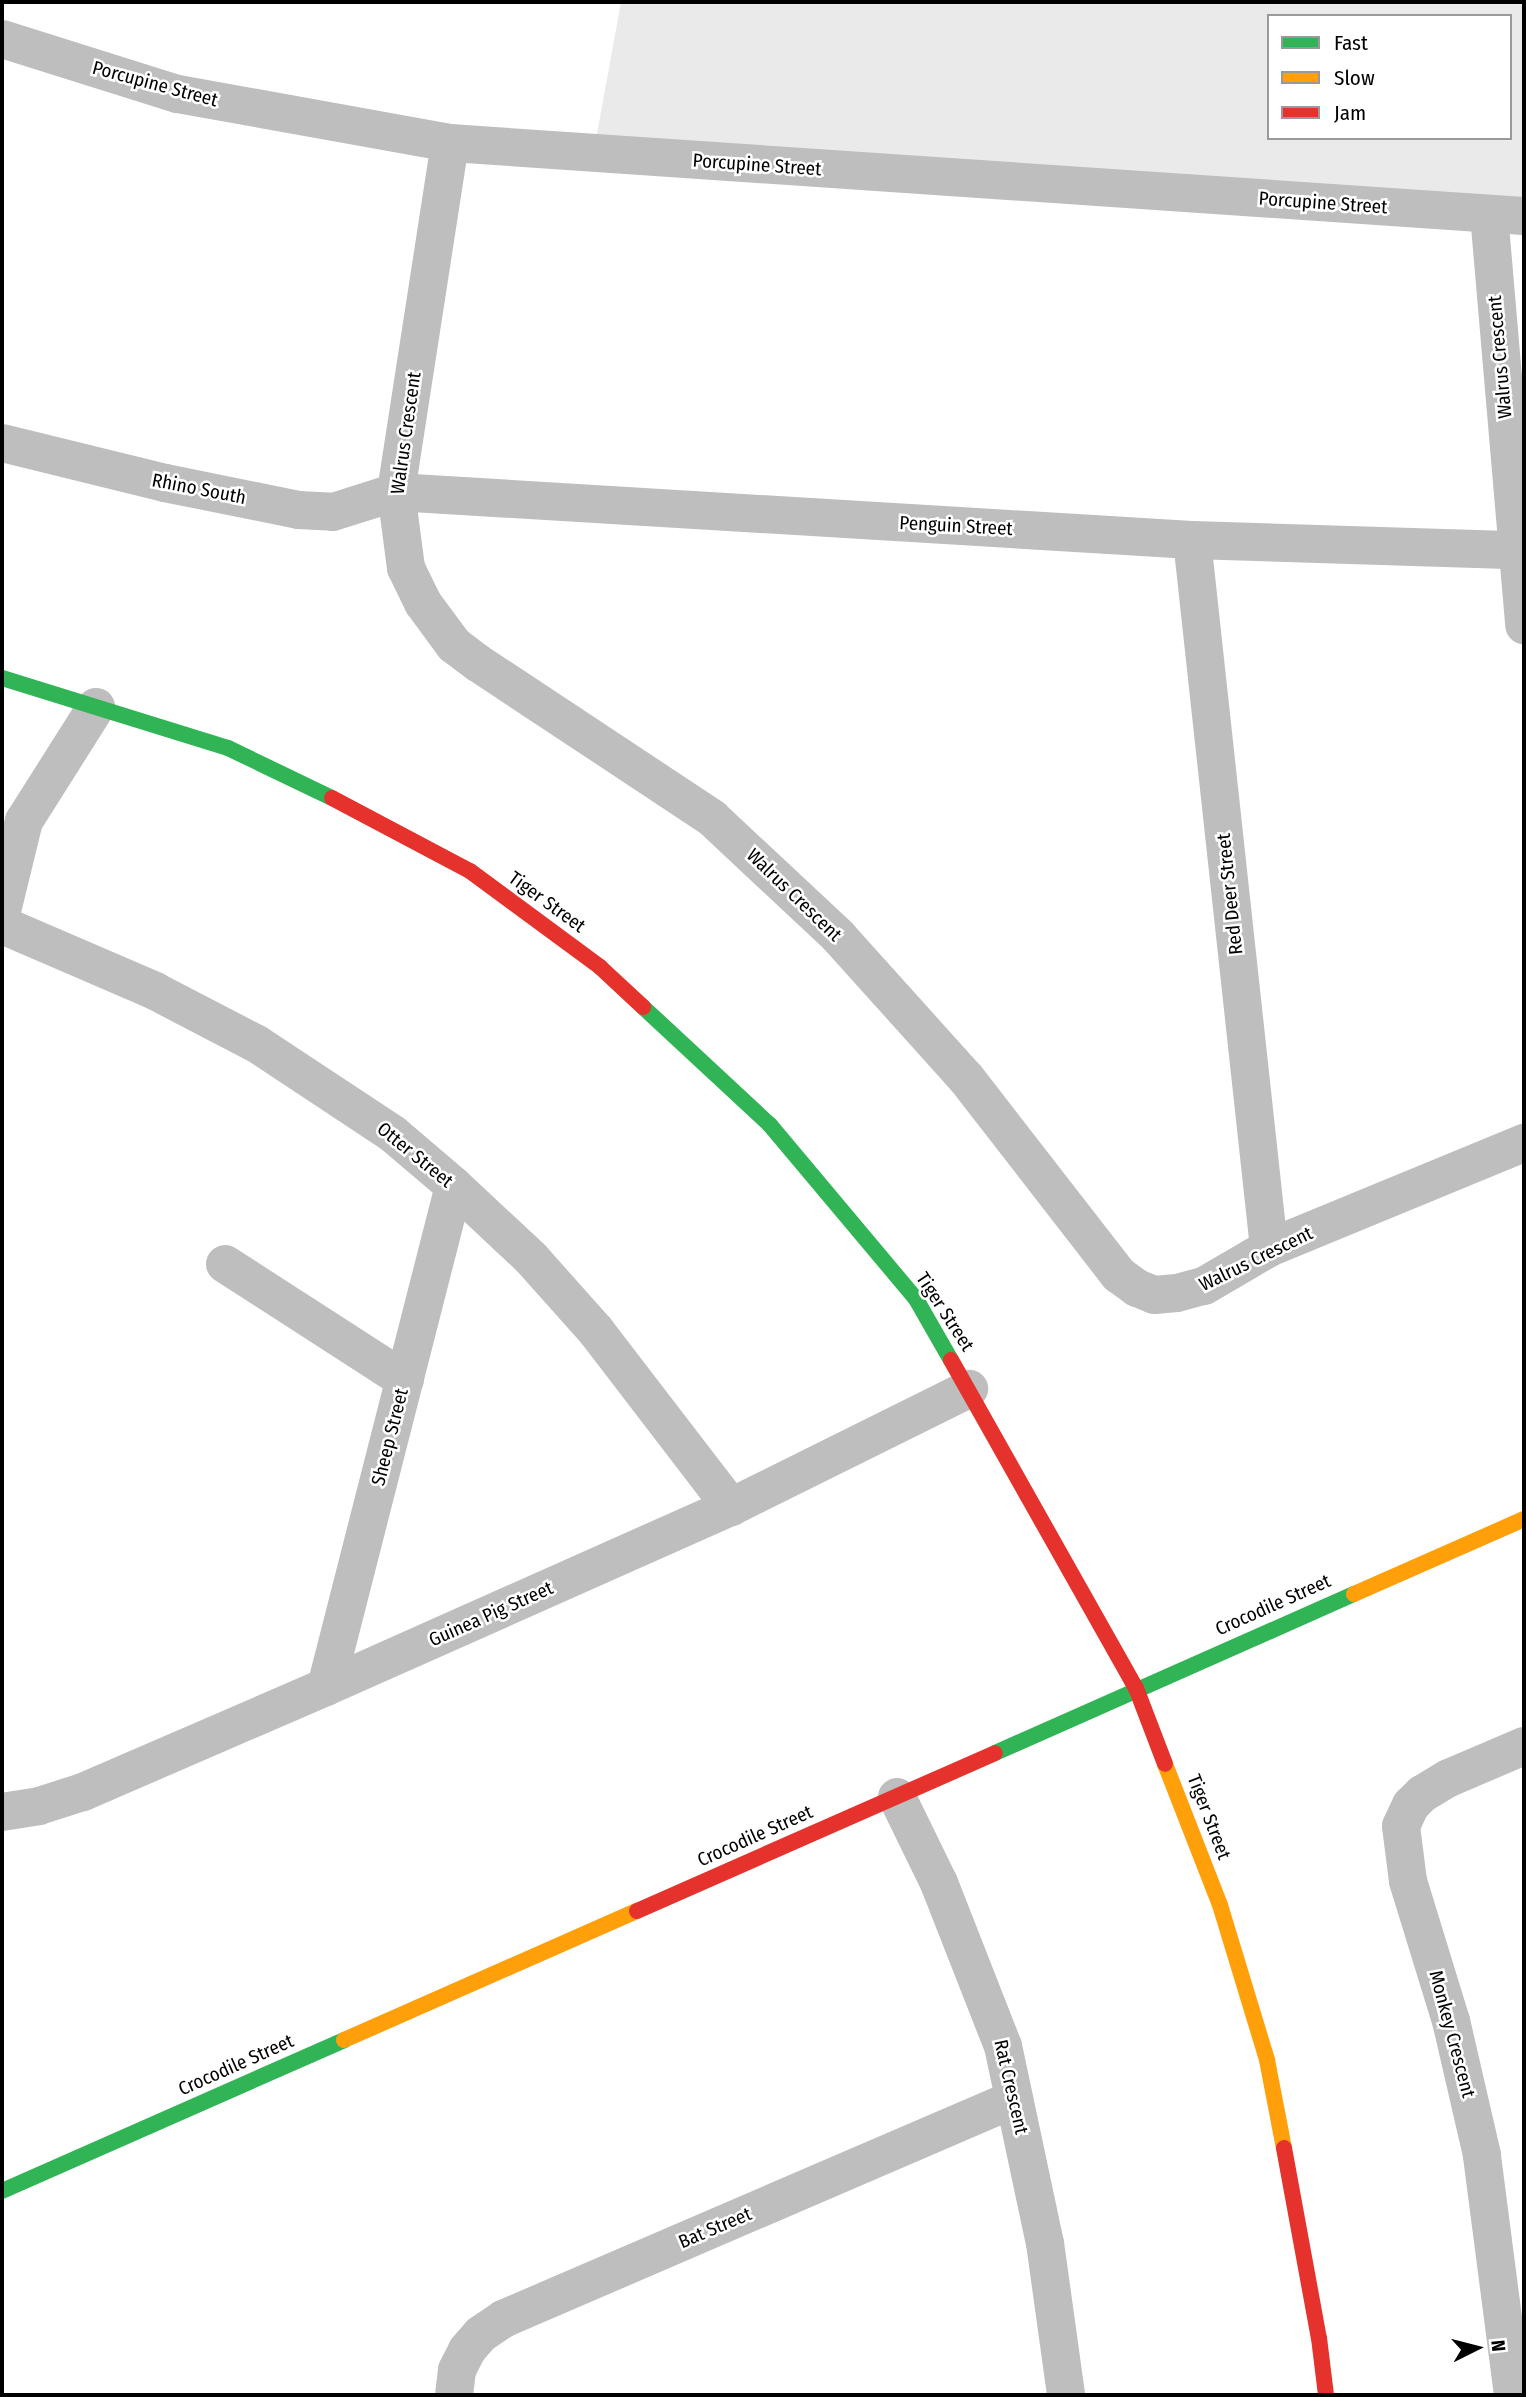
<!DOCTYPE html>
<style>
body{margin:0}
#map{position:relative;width:1526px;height:2397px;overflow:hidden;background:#fff;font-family:"Fira Sans Condensed",sans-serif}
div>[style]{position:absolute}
.green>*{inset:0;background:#eaeaea}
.street>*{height:38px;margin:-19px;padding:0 19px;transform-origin:19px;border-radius:19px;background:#bebebe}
.fast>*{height:16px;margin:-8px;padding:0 8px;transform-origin:8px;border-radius:8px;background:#30b455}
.slow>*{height:16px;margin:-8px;padding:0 8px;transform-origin:8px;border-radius:8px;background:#ff9f0a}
.jam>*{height:16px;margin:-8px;padding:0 8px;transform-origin:8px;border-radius:8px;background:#e5322d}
span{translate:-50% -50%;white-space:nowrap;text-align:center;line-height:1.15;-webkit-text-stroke:5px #fff;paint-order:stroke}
.street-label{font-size:19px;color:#000}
.frame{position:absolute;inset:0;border:4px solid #000;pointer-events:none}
.legend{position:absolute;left:1267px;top:14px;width:245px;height:126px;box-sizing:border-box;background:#fff;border:2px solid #999;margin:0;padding:9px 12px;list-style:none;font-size:21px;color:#000}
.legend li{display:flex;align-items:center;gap:14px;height:35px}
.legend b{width:35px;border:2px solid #999}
.north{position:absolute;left:1442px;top:2313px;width:70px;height:70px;-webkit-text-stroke:5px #fff;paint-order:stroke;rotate:84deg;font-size:19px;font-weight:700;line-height:28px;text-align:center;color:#000}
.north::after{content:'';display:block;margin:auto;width:24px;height:32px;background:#000;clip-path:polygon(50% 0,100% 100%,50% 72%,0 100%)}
</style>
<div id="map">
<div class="green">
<div style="clip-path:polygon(evenodd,621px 2px,1522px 2px,1524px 215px,594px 150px,621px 2px,1269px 16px,1510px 16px,1510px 138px,1269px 138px,1269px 16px)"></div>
</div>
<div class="street">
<div style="left:2px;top:39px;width:184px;rotate:17.4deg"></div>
<div style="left:178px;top:94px;width:276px;rotate:10.2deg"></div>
<div style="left:450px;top:143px;width:1076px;rotate:3.89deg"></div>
<div style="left:450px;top:143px;width:353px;rotate:98.8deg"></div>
<div style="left:396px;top:492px;width:77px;rotate:82.5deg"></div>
<div style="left:406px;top:568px;width:39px;rotate:64deg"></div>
<div style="left:423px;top:603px;width:52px;rotate:53.6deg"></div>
<div style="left:454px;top:645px;width:30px;rotate:37deg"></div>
<div style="left:478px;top:663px;width:281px;rotate:33.5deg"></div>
<div style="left:712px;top:818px;width:173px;rotate:43.1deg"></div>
<div style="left:838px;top:936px;width:191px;rotate:48deg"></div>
<div style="left:966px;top:1078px;width:249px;rotate:52.2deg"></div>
<div style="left:1119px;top:1275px;width:22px;rotate:36deg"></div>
<div style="left:1137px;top:1288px;width:18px;rotate:22deg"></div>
<div style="left:1154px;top:1295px;width:23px;rotate:-5deg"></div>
<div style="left:1177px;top:1293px;width:28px;rotate:-15deg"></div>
<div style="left:1204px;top:1286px;width:75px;rotate:-30.3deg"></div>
<div style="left:1269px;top:1248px;width:276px;rotate:-22.4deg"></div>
<div style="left:1489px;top:214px;width:413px;rotate:85.1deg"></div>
<div style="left:2px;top:443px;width:168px;rotate:13.8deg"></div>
<div style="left:165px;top:483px;width:137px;rotate:11.4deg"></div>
<div style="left:299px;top:510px;width:34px;rotate:3deg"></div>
<div style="left:333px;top:512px;width:66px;rotate:-17.6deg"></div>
<div style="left:396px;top:492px;width:797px;rotate:3.45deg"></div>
<div style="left:1192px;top:540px;width:324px;rotate:1.8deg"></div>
<div style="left:1192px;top:540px;width:712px;rotate:83.79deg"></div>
<div style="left:2px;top:911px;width:93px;rotate:-76.3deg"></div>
<div style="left:24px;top:821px;width:135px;rotate:-57.7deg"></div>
<div style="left:2px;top:925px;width:167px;rotate:23.3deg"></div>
<div style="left:155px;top:991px;width:115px;rotate:27.5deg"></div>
<div style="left:257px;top:1044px;width:163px;rotate:33.5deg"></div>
<div style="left:393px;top:1134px;width:80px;rotate:40.4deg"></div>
<div style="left:454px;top:1186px;width:105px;rotate:43.1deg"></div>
<div style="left:531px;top:1258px;width:98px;rotate:48.3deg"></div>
<div style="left:596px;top:1331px;width:222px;rotate:52.5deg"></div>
<div style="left:225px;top:1264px;width:214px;rotate:32.8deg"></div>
<div style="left:326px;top:1687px;width:517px;rotate:-75.67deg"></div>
<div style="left:897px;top:1797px;width:96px;rotate:64deg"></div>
<div style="left:939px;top:1883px;width:175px;rotate:68.6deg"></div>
<div style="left:1003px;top:2046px;width:201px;rotate:78deg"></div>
<div style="left:1045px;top:2243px;width:153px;rotate:82.1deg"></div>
<div style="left:2px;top:1812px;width:37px;rotate:-9deg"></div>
<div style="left:39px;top:1806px;width:46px;rotate:-17.7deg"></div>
<div style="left:83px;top:1792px;width:265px;rotate:-23.4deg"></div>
<div style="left:326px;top:1687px;width:443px;rotate:-24deg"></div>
<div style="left:731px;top:1507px;width:266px;rotate:-26.4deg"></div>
<div style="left:454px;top:2395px;width:25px;rotate:-83deg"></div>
<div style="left:457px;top:2370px;width:22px;rotate:-63deg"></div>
<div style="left:467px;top:2350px;width:21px;rotate:-49deg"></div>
<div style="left:481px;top:2334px;width:27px;rotate:-34deg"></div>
<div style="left:503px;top:2319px;width:556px;rotate:-23.29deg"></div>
<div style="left:1513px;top:2395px;width:242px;rotate:-97.4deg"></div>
<div style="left:1482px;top:2155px;width:138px;rotate:-103deg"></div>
<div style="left:1451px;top:2021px;width:146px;rotate:-107.1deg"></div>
<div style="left:1408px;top:1881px;width:55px;rotate:-97.3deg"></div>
<div style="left:1401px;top:1826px;width:23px;rotate:-65deg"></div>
<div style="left:1411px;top:1805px;width:16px;rotate:-45deg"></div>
<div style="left:1422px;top:1794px;width:31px;rotate:-31deg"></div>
<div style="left:1449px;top:1778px;width:82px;rotate:-23.1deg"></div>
</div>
<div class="fast">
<div style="left:2px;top:678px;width:237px;rotate:17.2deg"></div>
<div style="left:228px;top:748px;width:115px;rotate:25.7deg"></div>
<div style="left:643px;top:1007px;width:173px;rotate:42.9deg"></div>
<div style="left:770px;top:1125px;width:227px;rotate:50deg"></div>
<div style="left:916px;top:1299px;width:70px;rotate:60.2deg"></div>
<div style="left:995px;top:1753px;width:393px;rotate:-23.9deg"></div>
<div style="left:2px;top:2191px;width:374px;rotate:-23.8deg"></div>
</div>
<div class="slow">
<div style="left:1354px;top:1594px;width:186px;rotate:-23.8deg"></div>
<div style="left:1165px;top:1764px;width:151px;rotate:68.7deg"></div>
<div style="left:1220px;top:1905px;width:162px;rotate:73.1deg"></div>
<div style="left:1267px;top:2060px;width:90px;rotate:79.1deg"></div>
<div style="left:344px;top:2040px;width:320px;rotate:-23.8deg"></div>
</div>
<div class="jam">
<div style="left:332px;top:798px;width:156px;rotate:27.9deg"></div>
<div style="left:470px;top:871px;width:162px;rotate:36.4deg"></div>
<div style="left:600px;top:967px;width:59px;rotate:42.9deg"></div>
<div style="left:951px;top:1360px;width:377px;rotate:60.6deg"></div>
<div style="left:1136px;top:1688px;width:81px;rotate:69.1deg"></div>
<div style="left:637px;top:1911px;width:391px;rotate:-23.8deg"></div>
<div style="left:1284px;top:2148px;width:193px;rotate:79.6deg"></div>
<div style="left:1319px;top:2338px;width:57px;rotate:83deg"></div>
</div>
<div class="street-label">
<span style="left:155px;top:84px;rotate:15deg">Porcupine Street</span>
<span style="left:757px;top:165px;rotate:4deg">Porcupine Street</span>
<span style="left:1323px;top:203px;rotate:4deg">Porcupine Street</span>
<span style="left:1500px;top:357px;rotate:-95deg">Walrus Crescent</span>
<span style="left:406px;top:433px;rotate:-82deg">Walrus Crescent</span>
<span style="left:199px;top:489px;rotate:11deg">Rhino South</span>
<span style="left:956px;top:526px;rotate:3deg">Penguin Street</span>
<span style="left:1230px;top:894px;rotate:-96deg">Red Deer Street</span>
<span style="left:794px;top:895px;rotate:44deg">Walrus Crescent</span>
<span style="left:547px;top:902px;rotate:36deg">Tiger Street</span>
<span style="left:415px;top:1155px;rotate:39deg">Otter Street</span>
<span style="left:1256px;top:1259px;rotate:-26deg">Walrus Crescent</span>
<span style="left:945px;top:1312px;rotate:57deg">Tiger Street</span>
<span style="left:390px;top:1437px;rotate:-76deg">Sheep Street</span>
<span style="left:1273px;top:1605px;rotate:-24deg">Crocodile Street</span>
<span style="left:491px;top:1614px;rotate:-24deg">Guinea Pig Street</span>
<span style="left:1209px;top:1817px;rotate:69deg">Tiger Street</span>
<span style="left:755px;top:1836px;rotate:-24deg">Crocodile Street</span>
<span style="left:1452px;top:2034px;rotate:75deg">Monkey Crescent</span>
<span style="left:236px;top:2065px;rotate:-24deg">Crocodile Street</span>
<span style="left:1011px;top:2087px;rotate:77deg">Rat Crescent</span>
<span style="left:715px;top:2228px;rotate:-23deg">Bat Street</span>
</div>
<div class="frame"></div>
<ul class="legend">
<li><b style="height:9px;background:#30b455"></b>Fast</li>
<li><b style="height:9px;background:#ff9f0a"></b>Slow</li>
<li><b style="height:9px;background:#e5322d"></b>Jam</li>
</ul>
<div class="north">N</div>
</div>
